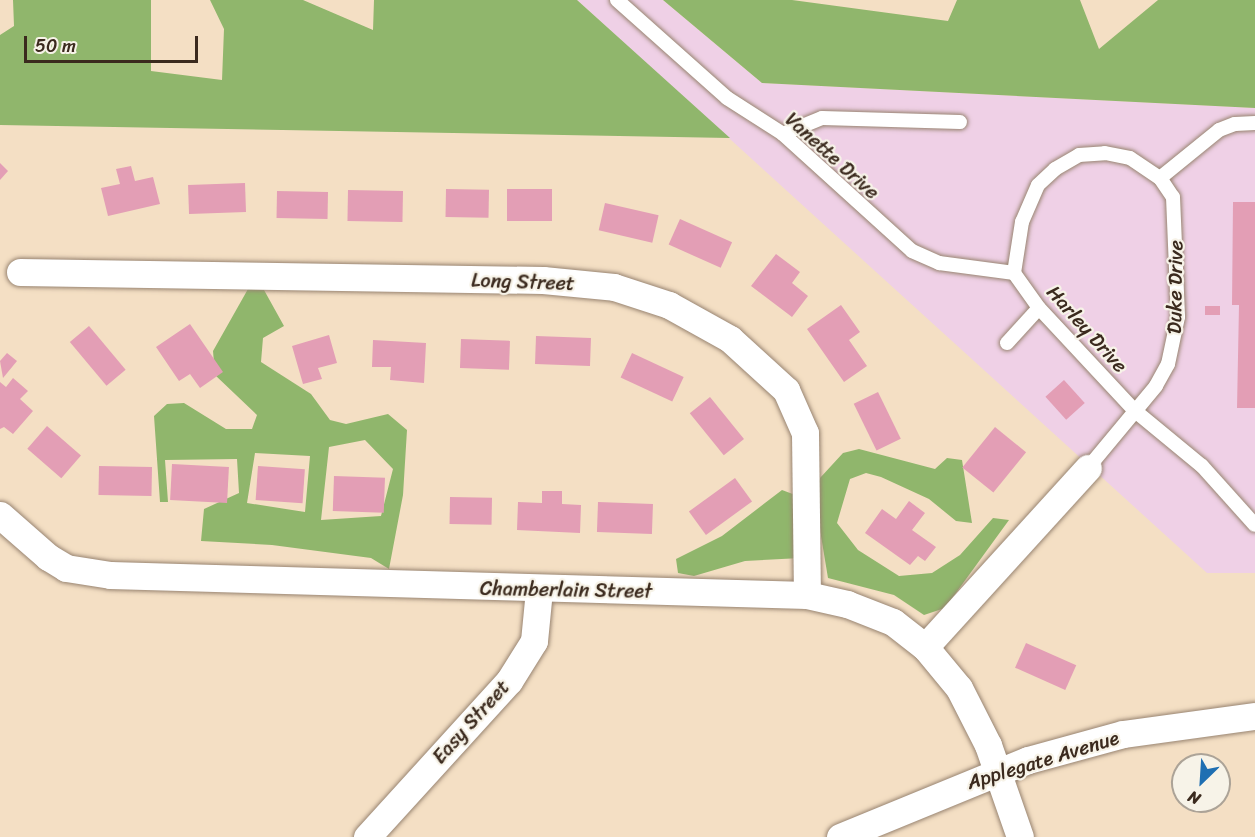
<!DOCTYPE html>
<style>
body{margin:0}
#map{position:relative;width:1255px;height:837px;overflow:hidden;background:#f4dfc4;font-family:Sriracha,sans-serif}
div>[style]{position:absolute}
.built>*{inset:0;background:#efd0e6}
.forest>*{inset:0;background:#90b66c}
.building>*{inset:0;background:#e39eb5;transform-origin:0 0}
.roads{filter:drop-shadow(0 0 2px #988471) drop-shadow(0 0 2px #988471)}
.service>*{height:14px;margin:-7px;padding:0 7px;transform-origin:7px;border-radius:7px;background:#fff}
.minor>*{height:27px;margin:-13.5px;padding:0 13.5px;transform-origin:13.5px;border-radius:13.5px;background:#fff}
span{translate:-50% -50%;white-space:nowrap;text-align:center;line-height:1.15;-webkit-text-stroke:4.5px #f7f3e8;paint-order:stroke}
.street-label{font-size:20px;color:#3b2a1e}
.north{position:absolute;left:1171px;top:753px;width:60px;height:60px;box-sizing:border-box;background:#f7f3e8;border:2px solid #aca397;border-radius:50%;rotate:205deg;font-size:16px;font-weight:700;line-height:24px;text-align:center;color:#3b2a1e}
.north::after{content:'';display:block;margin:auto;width:21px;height:27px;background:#1f6fb2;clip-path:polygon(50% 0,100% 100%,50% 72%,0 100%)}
.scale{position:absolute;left:24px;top:36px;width:174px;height:27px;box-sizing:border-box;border:3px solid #3b2a1e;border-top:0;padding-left:8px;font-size:18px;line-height:21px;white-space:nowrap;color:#3b2a1e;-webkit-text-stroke:4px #f7f3e8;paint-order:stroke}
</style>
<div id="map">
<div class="built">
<div style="clip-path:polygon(577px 0,663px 0,762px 83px,1255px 108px,1255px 573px,1207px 573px)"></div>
</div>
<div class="forest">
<div style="clip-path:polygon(13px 0,151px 0,151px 71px,222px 80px,224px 29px,210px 0,303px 0,373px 30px,374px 0,577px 0,730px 138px,0 125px,0 35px,14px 26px)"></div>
<div style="clip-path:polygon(663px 0,792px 0,948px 21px,957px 0,1080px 0,1099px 49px,1158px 0,1255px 0,1255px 108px,762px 83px)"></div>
<div style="clip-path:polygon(evenodd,248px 289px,264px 290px,284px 326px,263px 338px,261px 362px,311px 394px,330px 420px,346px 424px,388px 414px,407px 430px,403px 495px,389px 569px,371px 558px,272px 545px,201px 541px,204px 509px,239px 493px,237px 459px,165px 460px,168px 502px,160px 502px,154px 416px,167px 404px,184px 403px,226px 429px,252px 429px,257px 415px,215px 375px,213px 351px,248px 289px,365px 440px,393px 469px,381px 516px,321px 520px,329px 447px,365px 440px,248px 289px,255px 453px,310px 456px,305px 512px,247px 503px,255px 453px)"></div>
<div style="clip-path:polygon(859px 449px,935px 469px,947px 458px,962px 460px,972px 523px,956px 521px,929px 499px,881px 477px,866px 473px,850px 479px,837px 523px,858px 550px,899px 576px,932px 573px,960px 555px,993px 518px,1009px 520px,945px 608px,924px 615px,894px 595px,828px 578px,814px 494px,820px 478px,843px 453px)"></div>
<div style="clip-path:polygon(782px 490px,798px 496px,801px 558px,745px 561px,694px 576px,678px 573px,676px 559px,722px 536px)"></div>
</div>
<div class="building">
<div style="clip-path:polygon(0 163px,8px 171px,0 180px)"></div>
<div style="clip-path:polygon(131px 166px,135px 181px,153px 177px,160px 204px,108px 216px,101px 188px,120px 184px,116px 169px)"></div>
<div style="left:245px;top:183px;width:29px;height:57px;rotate:88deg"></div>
<div style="left:446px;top:189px;width:43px;height:28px;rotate:1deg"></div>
<div style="left:507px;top:189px;width:45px;height:32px"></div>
<div style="left:348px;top:190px;width:55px;height:31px;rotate:1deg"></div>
<div style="left:277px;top:191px;width:51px;height:27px;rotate:1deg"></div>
<div style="clip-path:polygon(1233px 202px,1255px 202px,1255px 408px,1237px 408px,1239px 305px,1232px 305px)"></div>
<div style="left:605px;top:203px;width:55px;height:28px;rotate:13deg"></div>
<div style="left:680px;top:219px;width:57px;height:28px;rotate:24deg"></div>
<div style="clip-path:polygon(776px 254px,800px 272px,792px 283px,808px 296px,792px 317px,751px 286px)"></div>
<div style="clip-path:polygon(841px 305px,860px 332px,849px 340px,867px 366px,844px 382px,807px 329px)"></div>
<div style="left:1205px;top:306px;width:15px;height:9px"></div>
<div style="clip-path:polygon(190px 324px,223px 372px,200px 388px,190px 374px,179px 381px,156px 347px)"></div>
<div style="left:89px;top:326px;width:57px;height:25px;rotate:50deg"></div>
<div style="clip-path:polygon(329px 335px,337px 363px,318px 368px,322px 379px,303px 384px,292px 346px)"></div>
<div style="left:536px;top:336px;width:55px;height:28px;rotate:2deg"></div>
<div style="left:461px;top:339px;width:49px;height:29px;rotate:2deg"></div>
<div style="clip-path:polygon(373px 340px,426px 343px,424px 383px,390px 380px,391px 367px,372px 367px)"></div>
<div style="clip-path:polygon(7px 353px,17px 361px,3px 378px,0 361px)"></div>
<div style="left:632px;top:353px;width:57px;height:27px;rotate:25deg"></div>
<div style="clip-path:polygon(13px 378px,28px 391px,20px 399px,33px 411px,13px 434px,4px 427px,0 429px,0 382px,6px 387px)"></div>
<div style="left:1064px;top:380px;width:31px;height:25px;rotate:48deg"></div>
<div style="left:878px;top:392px;width:52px;height:27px;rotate:64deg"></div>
<div style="left:710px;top:397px;width:54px;height:26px;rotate:51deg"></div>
<div style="left:47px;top:426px;width:45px;height:30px;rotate:41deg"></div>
<div style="left:995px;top:427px;width:40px;height:52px;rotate:39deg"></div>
<div style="left:172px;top:464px;width:57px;height:36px;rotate:3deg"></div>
<div style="left:99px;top:466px;width:53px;height:29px;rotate:1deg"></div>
<div style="left:258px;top:466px;width:47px;height:34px;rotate:4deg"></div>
<div style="left:334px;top:476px;width:51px;height:35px;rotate:2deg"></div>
<div style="left:735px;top:478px;width:29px;height:57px;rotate:54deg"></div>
<div style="clip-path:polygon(542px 491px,562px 491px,562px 504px,581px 505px,580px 533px,517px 530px,518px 502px,542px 503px)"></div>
<div style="left:450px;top:497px;width:42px;height:27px;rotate:1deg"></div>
<div style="clip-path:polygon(909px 501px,925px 513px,912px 530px,936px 547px,925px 561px,918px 556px,910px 565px,865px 533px,882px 509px,896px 519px)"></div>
<div style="left:598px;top:502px;width:55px;height:30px;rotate:2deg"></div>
<div style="left:1026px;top:643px;width:55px;height:27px;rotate:24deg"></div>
</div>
<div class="roads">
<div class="service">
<div style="left:617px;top:0;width:147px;rotate:41.7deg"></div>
<div style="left:727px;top:98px;width:67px;rotate:32.7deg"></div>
<div style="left:783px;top:134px;width:174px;rotate:42.2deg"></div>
<div style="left:912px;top:251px;width:30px;rotate:24deg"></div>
<div style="left:939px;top:263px;width:76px;rotate:7.6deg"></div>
<div style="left:783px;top:134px;width:42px;rotate:-22.3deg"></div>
<div style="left:822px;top:118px;width:138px;rotate:1.7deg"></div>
<div style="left:1160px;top:178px;width:76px;rotate:-39.1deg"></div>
<div style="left:1219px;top:130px;width:17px;rotate:-21deg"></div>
<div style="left:1235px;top:124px;width:20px;rotate:-3deg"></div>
<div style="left:1014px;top:273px;width:52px;rotate:-81.1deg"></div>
<div style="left:1022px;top:222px;width:40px;rotate:-66.6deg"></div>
<div style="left:1038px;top:185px;width:23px;rotate:-43deg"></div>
<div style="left:1055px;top:169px;width:28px;rotate:-30deg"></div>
<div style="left:1079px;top:155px;width:26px;rotate:-4deg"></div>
<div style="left:1105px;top:153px;width:25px;rotate:11deg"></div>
<div style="left:1130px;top:158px;width:36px;rotate:34deg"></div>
<div style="left:1160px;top:178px;width:23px;rotate:56deg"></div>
<div style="left:1173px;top:197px;width:120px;rotate:87.6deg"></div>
<div style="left:1178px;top:317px;width:48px;rotate:102deg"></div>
<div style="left:1168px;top:364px;width:25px;rotate:119deg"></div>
<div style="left:1156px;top:386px;width:107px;rotate:129.7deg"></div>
<div style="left:1014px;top:273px;width:43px;rotate:54.5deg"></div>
<div style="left:1039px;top:308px;width:139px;rotate:47deg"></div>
<div style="left:1134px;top:410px;width:88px;rotate:39.5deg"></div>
<div style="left:1202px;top:466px;width:79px;rotate:48.1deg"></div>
<div style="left:1007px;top:343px;width:47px;rotate:-47.6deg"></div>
</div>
<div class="minor">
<div style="left:20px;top:272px;width:523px;rotate:0.88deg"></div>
<div style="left:543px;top:280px;width:71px;rotate:5.6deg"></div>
<div style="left:614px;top:287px;width:58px;rotate:18.1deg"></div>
<div style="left:669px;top:305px;width:70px;rotate:29.1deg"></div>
<div style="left:730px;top:339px;width:76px;rotate:42.3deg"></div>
<div style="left:786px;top:390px;width:47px;rotate:66.2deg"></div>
<div style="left:805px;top:433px;width:162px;rotate:89.3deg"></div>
<div style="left:0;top:515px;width:64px;rotate:41.2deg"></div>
<div style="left:48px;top:557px;width:21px;rotate:31deg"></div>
<div style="left:66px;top:568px;width:45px;rotate:9deg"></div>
<div style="left:110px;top:575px;width:697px;rotate:1.64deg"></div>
<div style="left:807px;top:595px;width:41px;rotate:12.7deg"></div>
<div style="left:847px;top:604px;width:49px;rotate:21.4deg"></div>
<div style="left:893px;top:622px;width:41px;rotate:38deg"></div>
<div style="left:925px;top:647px;width:53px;rotate:50.3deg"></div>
<div style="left:959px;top:688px;width:64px;rotate:63deg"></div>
<div style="left:988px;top:745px;width:97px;rotate:70.8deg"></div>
<div style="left:925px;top:647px;width:242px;rotate:-47.7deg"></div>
<div style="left:367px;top:837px;width:211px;rotate:-47.7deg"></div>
<div style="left:509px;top:681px;width:47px;rotate:-58deg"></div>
<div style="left:534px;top:641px;width:51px;rotate:-84.4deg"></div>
<div style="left:840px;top:837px;width:203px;rotate:-22.3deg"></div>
<div style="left:1028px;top:760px;width:98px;rotate:-15.3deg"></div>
<div style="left:1123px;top:734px;width:133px;rotate:-7.8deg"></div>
</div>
</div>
<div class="street-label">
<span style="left:832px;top:156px;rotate:42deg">Vanette Drive</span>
<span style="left:523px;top:282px;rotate:2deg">Long Street</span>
<span style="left:1175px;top:287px;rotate:-89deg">Duke Drive</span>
<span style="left:1087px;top:329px;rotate:48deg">Harley Drive</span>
<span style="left:566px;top:590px;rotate:1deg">Chamberlain Street</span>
<span style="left:471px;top:722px;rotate:-48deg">Easy Street</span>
<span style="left:1043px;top:760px;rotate:-17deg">Applegate Avenue</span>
</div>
<div class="north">N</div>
<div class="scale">50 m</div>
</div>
